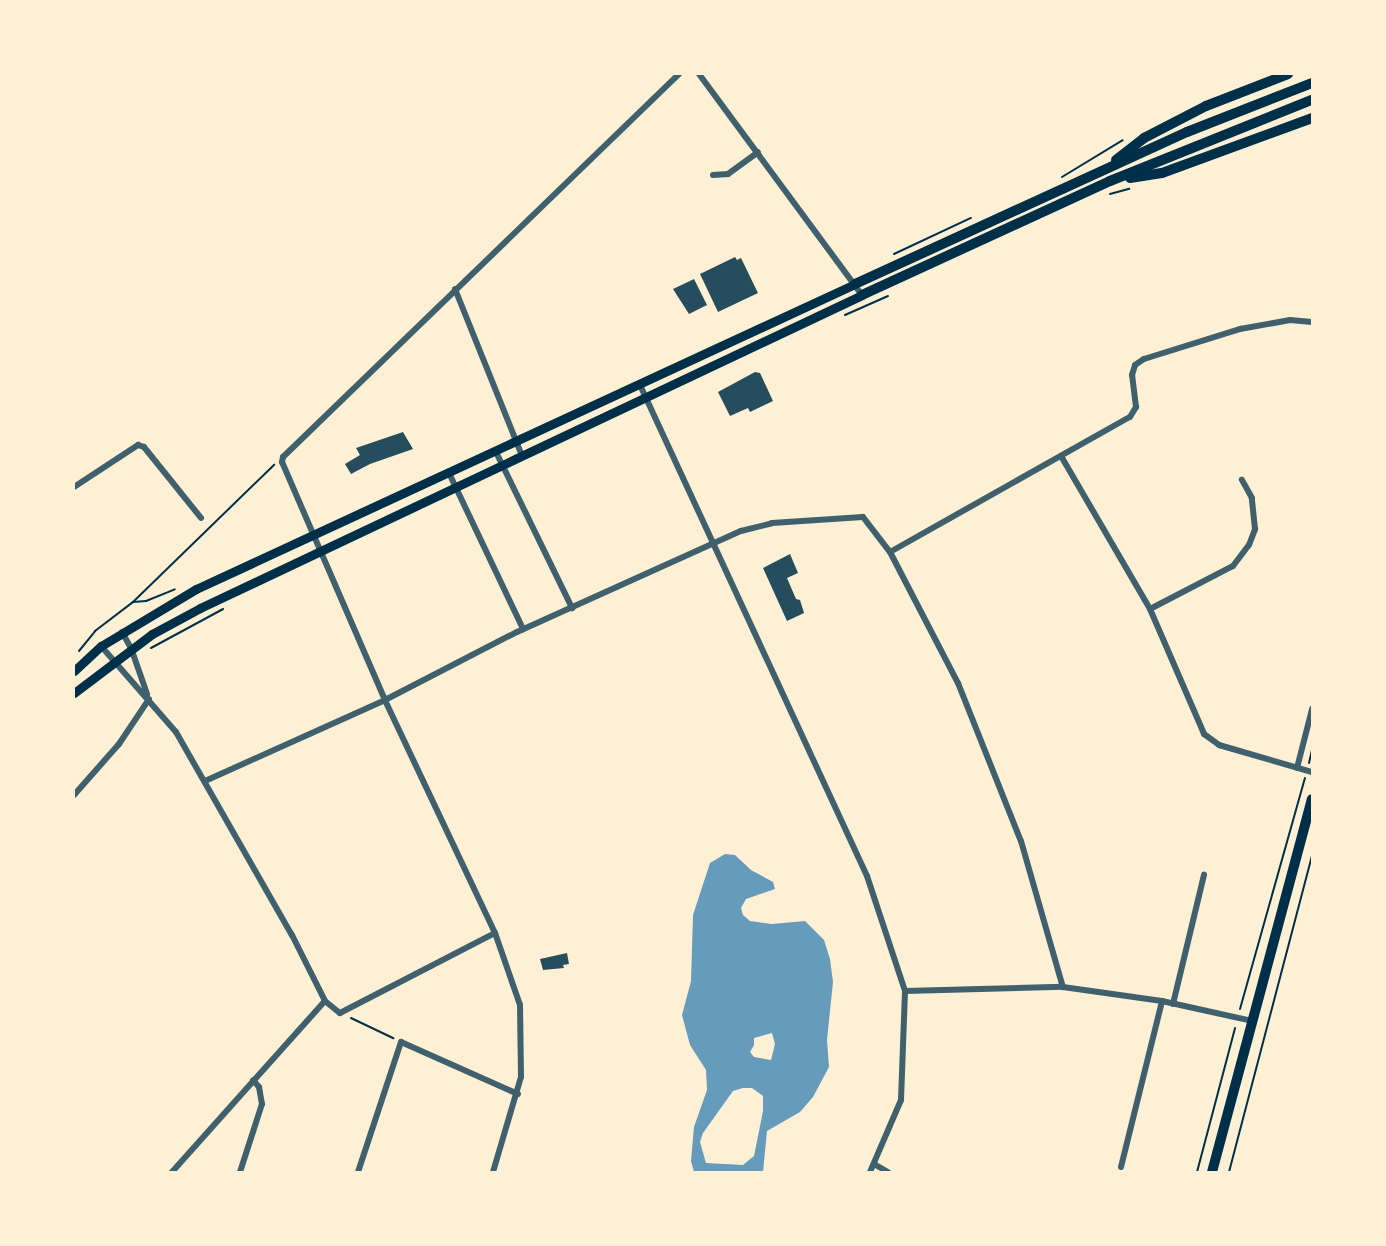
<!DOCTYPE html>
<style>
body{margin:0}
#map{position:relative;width:1386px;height:1246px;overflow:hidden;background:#fdf0d5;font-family:Roboto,sans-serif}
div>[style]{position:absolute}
.water>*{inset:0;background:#669bbc}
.building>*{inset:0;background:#264d5e}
.path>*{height:2px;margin:-1px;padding:0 1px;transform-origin:1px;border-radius:1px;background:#003049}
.minor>*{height:6px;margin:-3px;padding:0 3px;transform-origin:3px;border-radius:3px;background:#3f606c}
.secondary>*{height:9px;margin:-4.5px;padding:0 4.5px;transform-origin:4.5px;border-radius:4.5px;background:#003049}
.primary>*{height:10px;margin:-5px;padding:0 5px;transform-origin:5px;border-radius:5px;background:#003049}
.trunk>*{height:10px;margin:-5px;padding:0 5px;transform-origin:5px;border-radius:5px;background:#003049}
span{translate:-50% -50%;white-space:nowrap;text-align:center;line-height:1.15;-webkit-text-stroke:6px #fdf0d5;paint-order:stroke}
.frame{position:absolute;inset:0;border:75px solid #fdf0d5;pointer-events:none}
</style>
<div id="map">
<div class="water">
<div style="clip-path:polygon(evenodd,725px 854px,735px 855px,751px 870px,773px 882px,775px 889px,746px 899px,741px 908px,743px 915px,750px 921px,772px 924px,805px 921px,824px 940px,830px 959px,833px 982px,827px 1040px,829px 1067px,813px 1097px,800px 1112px,767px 1131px,763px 1172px,694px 1172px,691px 1161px,694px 1127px,707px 1090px,706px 1070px,690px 1045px,682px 1015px,691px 981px,693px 915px,710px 863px,725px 854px,772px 1033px,775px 1044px,771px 1060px,754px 1057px,750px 1052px,754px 1045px,754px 1038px,772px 1033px,725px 854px,743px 1088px,752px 1088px,763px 1096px,763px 1111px,754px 1156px,743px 1165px,706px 1163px,700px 1142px,703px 1133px,733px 1091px,743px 1088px)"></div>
</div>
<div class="building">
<div style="clip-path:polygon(735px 257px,737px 260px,741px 258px,758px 293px,718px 312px,700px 274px)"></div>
<div style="clip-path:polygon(694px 279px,707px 305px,689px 314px,673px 289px)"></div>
<div style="clip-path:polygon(755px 372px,760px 373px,773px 401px,750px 412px,748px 408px,730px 416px,718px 392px)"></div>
<div style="clip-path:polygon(403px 432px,413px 449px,370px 464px,351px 474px,345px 464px,360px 455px,356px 448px)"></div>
<div style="clip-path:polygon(790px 554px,798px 573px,787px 578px,796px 599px,800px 600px,804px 613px,787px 621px,763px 568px)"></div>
<div style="clip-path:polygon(567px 953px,569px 964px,563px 965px,564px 968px,543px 970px,540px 959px)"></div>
</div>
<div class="path">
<div style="left:1062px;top:177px;width:71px;rotate:-31.2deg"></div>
<div style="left:1110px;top:194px;width:20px;rotate:-15deg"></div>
<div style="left:894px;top:254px;width:85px;rotate:-25.1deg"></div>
<div style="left:845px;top:315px;width:47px;rotate:-23.8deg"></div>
<div style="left:133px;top:602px;width:13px;rotate:-4deg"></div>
<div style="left:146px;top:601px;width:31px;rotate:-22deg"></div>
<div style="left:151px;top:648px;width:82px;rotate:-28.4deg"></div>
<div style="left:79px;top:651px;width:26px;rotate:-51deg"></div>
<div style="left:95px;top:631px;width:48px;rotate:-37.3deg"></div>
<div style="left:133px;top:602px;width:197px;rotate:-44.2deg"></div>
<div style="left:1309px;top:763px;width:13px;rotate:-77deg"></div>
<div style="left:1240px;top:1009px;width:240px;rotate:-74.3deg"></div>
<div style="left:351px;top:1018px;width:47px;rotate:25.5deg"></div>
<div style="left:1197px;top:1172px;width:149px;rotate:-75.2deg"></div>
<div style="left:1229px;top:1172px;width:327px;rotate:-75.3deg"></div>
</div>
<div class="minor">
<div style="left:699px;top:74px;width:275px;rotate:53.6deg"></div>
<div style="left:713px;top:175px;width:15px;rotate:-4deg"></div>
<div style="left:728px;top:174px;width:37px;rotate:-36deg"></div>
<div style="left:455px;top:289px;width:180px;rotate:68.1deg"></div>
<div style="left:640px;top:385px;width:541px;rotate:65.19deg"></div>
<div style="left:867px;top:876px;width:121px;rotate:71.7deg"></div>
<div style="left:905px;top:991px;width:109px;rotate:92.1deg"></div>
<div style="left:901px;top:1100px;width:78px;rotate:113.3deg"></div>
<div style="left:496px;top:452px;width:174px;rotate:64deg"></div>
<div style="left:1061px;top:456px;width:177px;rotate:59.8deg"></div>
<div style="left:1150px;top:609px;width:136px;rotate:66.6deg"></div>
<div style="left:1204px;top:734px;width:19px;rotate:36deg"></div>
<div style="left:1219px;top:745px;width:97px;rotate:16.2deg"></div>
<div style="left:449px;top:473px;width:173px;rotate:64.6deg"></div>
<div style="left:74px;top:487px;width:77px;rotate:-33.3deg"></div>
<div style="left:138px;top:445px;width:6px;rotate:18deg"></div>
<div style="left:144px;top:447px;width:91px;rotate:51.2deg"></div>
<div style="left:890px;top:552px;width:275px;rotate:-29.4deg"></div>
<div style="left:1130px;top:417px;width:12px;rotate:-59deg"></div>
<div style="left:1136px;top:407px;width:32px;rotate:-97deg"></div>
<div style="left:1132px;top:375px;width:10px;rotate:-73deg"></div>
<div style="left:1135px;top:365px;width:11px;rotate:-34deg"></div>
<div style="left:1144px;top:359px;width:101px;rotate:-17.4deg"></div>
<div style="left:1240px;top:329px;width:51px;rotate:-10.2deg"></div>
<div style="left:1290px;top:320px;width:22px;rotate:5deg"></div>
<div style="left:1150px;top:609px;width:93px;rotate:-27.4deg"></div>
<div style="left:1233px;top:566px;width:26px;rotate:-53deg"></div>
<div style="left:1249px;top:545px;width:17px;rotate:-69deg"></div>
<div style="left:1255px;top:529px;width:31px;rotate:-96deg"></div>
<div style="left:1252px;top:498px;width:21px;rotate:-119deg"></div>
<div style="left:122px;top:632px;width:18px;rotate:61deg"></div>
<div style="left:131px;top:648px;width:49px;rotate:70.8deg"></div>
<div style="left:101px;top:646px;width:114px;rotate:48.9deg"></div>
<div style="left:176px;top:732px;width:234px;rotate:60.3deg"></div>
<div style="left:292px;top:935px;width:74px;rotate:63.4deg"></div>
<div style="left:325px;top:1001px;width:19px;rotate:39deg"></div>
<div style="left:340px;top:1013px;width:174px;rotate:-27.3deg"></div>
<div style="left:1297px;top:768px;width:61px;rotate:-75.7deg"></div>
<div style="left:205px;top:781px;width:197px;rotate:-24.2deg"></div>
<div style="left:385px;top:700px;width:148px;rotate:-27.3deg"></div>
<div style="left:517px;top:632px;width:246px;rotate:-24.3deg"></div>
<div style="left:741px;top:531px;width:32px;rotate:-14deg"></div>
<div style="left:772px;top:523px;width:91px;rotate:-3.8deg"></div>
<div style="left:863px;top:517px;width:44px;rotate:52.4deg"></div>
<div style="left:890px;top:552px;width:148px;rotate:62.6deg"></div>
<div style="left:958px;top:683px;width:170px;rotate:68.3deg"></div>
<div style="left:1021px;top:841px;width:152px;rotate:74deg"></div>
<div style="left:74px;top:795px;width:68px;rotate:-48.6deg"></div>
<div style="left:119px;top:744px;width:54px;rotate:-56.3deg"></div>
<div style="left:905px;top:991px;width:158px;rotate:-1.5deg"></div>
<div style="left:1063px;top:987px;width:100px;rotate:8deg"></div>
<div style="left:1162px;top:1001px;width:92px;rotate:12.5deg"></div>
<div style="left:1173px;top:1004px;width:133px;rotate:-76.5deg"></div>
<div style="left:874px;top:1164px;width:16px;rotate:30deg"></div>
<div style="left:1121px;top:1167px;width:171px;rotate:-76.1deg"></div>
<div style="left:172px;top:1172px;width:229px;rotate:-48.2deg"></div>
<div style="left:240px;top:1172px;width:71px;rotate:-72.1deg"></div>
<div style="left:262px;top:1104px;width:17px;rotate:-100deg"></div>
<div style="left:259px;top:1087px;width:9px;rotate:-131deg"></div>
<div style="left:358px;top:1172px;width:137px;rotate:-71.7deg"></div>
<div style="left:401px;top:1042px;width:128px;rotate:24deg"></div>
<div style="left:493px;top:1172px;width:99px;rotate:-73.6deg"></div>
<div style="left:521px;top:1077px;width:72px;rotate:-90.8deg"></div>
<div style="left:520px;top:1005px;width:76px;rotate:-109.1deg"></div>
<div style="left:495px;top:933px;width:258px;rotate:-115.3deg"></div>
<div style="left:385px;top:700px;width:259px;rotate:-113.4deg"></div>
<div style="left:282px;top:462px;width:5px;rotate:-79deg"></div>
<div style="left:283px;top:457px;width:551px;rotate:-44.04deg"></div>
</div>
<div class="secondary">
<div style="left:74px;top:671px;width:37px;rotate:-43deg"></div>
<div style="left:101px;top:646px;width:111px;rotate:-31deg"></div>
<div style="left:196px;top:589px;width:726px;rotate:-24.84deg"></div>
<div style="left:74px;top:693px;width:98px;rotate:-37.1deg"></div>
<div style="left:152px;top:634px;width:55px;rotate:-28.4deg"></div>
<div style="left:200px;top:608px;width:732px;rotate:-25.31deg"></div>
</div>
<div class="primary">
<div style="left:1212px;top:1172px;width:386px;rotate:-75deg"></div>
</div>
<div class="trunk">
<div style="left:1116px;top:160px;width:36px;rotate:-38deg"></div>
<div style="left:1144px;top:138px;width:70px;rotate:-27.3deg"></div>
<div style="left:1206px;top:106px;width:88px;rotate:-21.3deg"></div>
<div style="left:1130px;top:178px;width:32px;rotate:-9deg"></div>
<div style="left:1162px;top:173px;width:160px;rotate:-20.1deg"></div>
<div style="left:855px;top:284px;width:365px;rotate:-24.6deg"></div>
<div style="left:1187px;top:132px;width:134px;rotate:-21.4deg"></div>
<div style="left:862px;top:295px;width:273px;rotate:-24.7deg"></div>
<div style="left:1110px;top:181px;width:218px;rotate:-21.9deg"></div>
</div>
<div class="frame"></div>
</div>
